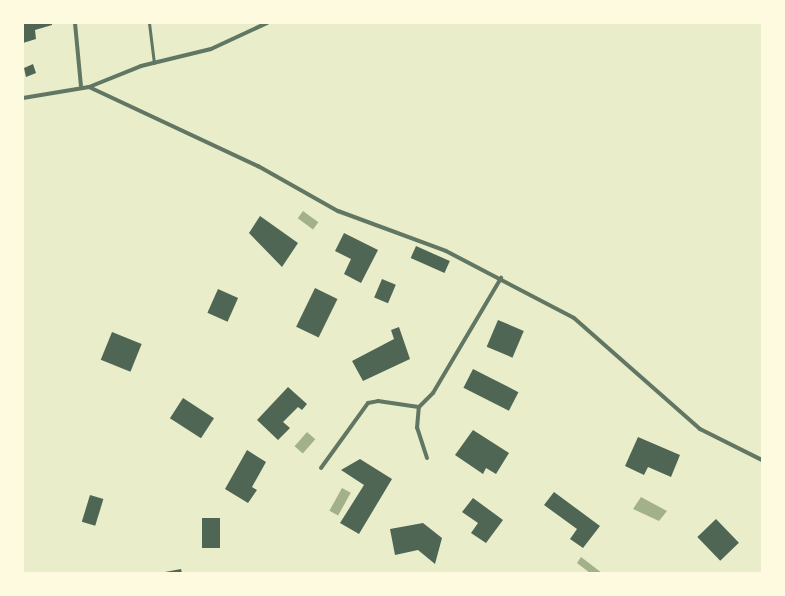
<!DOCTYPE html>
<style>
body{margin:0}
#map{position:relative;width:785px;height:596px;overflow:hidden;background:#e9edc9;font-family:"PT Sans Narrow",sans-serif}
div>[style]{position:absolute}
.water>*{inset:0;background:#a3b18a;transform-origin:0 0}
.building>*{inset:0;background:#4f6655;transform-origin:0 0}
.service>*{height:3px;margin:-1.5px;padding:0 1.5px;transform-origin:1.5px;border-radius:1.5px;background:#617663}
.minor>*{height:4px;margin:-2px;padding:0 2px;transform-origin:2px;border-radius:2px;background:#617663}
span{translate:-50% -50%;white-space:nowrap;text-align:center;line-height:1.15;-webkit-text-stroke:4px #fefae0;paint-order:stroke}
.frame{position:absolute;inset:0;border:24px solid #fefae0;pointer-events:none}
</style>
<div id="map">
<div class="water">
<div style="left:303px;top:211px;width:19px;height:9px;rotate:36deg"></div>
<div style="left:307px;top:432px;width:11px;height:19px;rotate:41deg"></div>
<div style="left:342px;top:488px;width:10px;height:26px;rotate:29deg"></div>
<div style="clip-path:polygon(641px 497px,667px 511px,659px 521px,633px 509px)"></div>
<div style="clip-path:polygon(581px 557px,602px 573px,590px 573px,577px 563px)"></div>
</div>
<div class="building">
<div style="clip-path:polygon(23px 23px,52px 23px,52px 25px,35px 30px,36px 39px,23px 43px)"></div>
<div style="clip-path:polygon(33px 64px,36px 73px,26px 77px,24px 68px)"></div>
<div style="clip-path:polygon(260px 216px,298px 243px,282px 267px,249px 233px)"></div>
<div style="clip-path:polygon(344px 233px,378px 250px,361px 283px,344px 274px,351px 259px,335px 251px)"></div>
<div style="left:416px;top:246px;width:37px;height:13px;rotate:24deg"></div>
<div style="left:382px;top:279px;width:15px;height:20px;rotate:23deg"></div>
<div style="left:315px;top:288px;width:25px;height:43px;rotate:26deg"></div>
<div style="left:218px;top:289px;width:22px;height:26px;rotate:24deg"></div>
<div style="left:498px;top:320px;width:28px;height:29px;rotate:23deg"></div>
<div style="clip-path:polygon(399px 327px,410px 359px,363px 381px,352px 361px,394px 339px,391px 330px)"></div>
<div style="left:112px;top:332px;width:32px;height:30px;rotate:22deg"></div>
<div style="left:473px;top:369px;width:51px;height:21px;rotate:27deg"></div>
<div style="clip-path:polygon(288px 387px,307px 404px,302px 410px,298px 407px,283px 422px,290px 428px,278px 440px,257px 420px)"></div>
<div style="left:183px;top:398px;width:37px;height:24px;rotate:33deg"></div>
<div style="clip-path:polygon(473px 430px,509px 453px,496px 474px,486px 468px,483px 474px,455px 455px)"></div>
<div style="clip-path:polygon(638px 437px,680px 455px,671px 477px,648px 467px,644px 475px,625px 466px)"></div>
<div style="clip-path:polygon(247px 450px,266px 462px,252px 487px,257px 490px,248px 503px,225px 489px)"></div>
<div style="clip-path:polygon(360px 459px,392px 479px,359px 534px,340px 523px,364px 485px,341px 470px)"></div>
<div style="clip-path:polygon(554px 492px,600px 526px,583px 548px,570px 539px,577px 529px,544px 505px)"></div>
<div style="left:90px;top:495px;width:14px;height:28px;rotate:17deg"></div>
<div style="clip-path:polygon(473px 498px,503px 520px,486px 543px,471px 533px,478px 523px,462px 512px)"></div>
<div style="left:202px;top:518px;width:18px;height:30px"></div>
<div style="left:716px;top:519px;width:33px;height:26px;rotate:46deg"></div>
<div style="clip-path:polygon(423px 523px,442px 538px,435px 564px,418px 550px,395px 555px,390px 529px)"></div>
<div style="clip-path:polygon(181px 569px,182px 573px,165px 573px,165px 572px)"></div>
</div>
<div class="service">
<div style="left:149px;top:23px;width:40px;rotate:82.9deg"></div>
</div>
<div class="minor">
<div style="left:75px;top:23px;width:63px;rotate:84.6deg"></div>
<div style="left:89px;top:87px;width:56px;rotate:-22deg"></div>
<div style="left:141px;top:66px;width:72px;rotate:-13.7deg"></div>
<div style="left:211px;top:49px;width:62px;rotate:-24.9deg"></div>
<div style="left:23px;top:98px;width:67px;rotate:-9.5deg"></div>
<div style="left:89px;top:87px;width:187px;rotate:25.1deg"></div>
<div style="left:258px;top:166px;width:92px;rotate:29.4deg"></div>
<div style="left:338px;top:211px;width:115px;rotate:20.3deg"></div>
<div style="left:446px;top:251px;width:144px;rotate:27.6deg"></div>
<div style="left:574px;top:318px;width:168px;rotate:41.4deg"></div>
<div style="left:700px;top:429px;width:69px;rotate:26.6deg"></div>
<div style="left:427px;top:458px;width:32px;rotate:-108deg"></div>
<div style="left:417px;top:428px;width:21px;rotate:-85deg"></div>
<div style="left:419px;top:407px;width:20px;rotate:-45deg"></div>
<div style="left:433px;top:393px;width:134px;rotate:-59.4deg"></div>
<div style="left:321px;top:468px;width:80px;rotate:-54.1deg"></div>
<div style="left:368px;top:403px;width:10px;rotate:-11deg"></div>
<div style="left:378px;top:401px;width:41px;rotate:8.3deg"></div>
</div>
<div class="frame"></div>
</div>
